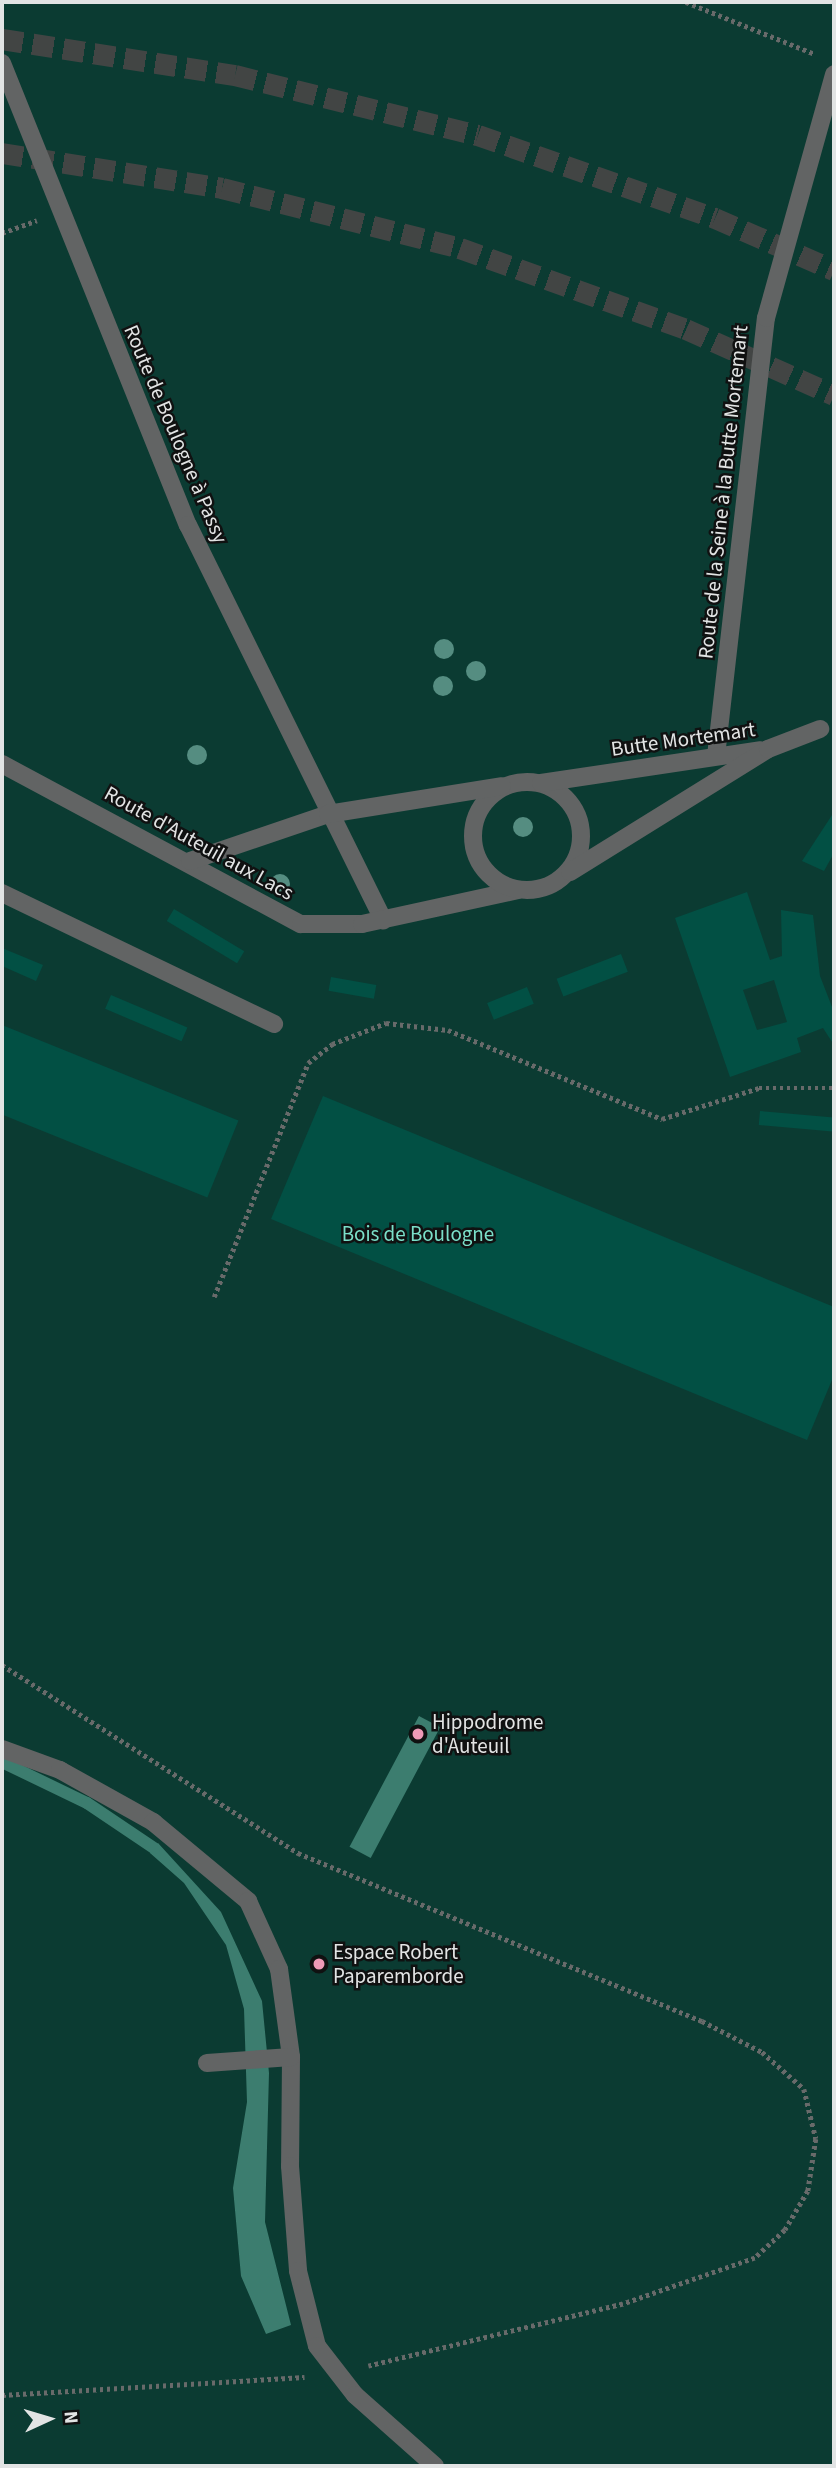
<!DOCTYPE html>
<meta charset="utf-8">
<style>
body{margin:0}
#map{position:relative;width:836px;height:2468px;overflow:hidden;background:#262928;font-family:"Source Sans 3",sans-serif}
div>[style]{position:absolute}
.green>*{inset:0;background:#0b3b32;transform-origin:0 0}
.water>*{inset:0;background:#3c7d6f;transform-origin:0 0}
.stream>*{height:12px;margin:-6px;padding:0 6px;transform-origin:6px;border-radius:6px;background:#3c7d6f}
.building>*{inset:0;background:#025044;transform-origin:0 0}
.highway-tunnel>*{height:21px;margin-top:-10.5px;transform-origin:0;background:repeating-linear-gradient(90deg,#424544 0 21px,transparent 0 31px)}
.path>*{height:4.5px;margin-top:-2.25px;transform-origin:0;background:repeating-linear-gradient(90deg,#686a6a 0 3.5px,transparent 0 7px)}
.lane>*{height:18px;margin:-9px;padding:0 9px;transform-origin:9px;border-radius:9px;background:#626464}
.street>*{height:18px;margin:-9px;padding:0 9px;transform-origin:9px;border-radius:9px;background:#626464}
.street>.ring{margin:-9px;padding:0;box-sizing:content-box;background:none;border:18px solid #626464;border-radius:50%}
.trees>*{width:20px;height:20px;margin:-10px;border-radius:50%;background:#558d81}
.dots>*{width:19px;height:19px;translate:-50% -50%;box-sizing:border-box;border:4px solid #101111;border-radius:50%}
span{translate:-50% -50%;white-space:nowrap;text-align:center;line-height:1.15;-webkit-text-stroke:5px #101111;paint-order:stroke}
.street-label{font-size:21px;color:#e2e4e4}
.park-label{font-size:21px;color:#7bdfc9}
.poi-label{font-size:21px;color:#e2e4e4}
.left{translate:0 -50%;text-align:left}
.frame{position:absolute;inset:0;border:4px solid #e2e4e4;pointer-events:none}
.north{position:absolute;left:14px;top:2384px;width:70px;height:70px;-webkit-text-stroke:5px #101111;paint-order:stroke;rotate:86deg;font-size:19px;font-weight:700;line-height:28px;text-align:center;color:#e2e4e4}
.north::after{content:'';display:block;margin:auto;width:24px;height:32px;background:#e2e4e4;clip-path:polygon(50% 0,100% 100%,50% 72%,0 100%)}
</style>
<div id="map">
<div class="green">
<div style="left:2px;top:2px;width:832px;height:2464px"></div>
</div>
<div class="water">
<div style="left:419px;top:1716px;width:24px;height:148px;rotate:28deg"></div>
<div style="clip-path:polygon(158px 1843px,221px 1912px,262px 2001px,269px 2073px,265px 2222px,291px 2325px,266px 2334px,241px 2276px,233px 2188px,247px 2102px,244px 2009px,226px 1945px,184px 1883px,150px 1853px)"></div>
</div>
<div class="stream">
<div style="left:2px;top:1762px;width:94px;rotate:25.8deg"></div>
<div style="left:87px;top:1803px;width:81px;rotate:33.9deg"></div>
</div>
<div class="building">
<div style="clip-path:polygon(834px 812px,834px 853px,824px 871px,802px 861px)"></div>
<div style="clip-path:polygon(evenodd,747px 892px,770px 960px,782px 956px,781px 910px,813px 915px,820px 976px,834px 1012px,834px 1045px,823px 1028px,797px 1038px,801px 1052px,730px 1077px,675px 918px,747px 892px,774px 980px,787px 1022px,757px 1030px,743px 990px,774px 980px)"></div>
<div style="left:174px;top:909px;width:82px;height:14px;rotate:31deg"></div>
<div style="clip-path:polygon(2px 948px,43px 965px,36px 981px,2px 966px)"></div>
<div style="left:621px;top:954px;width:19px;height:69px;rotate:69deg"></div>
<div style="left:331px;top:977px;width:46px;height:14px;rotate:10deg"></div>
<div style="left:527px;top:987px;width:18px;height:43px;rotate:68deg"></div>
<div style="left:111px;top:995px;width:83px;height:15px;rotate:23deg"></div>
<div style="left:2px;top:1025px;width:255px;height:83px;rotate:22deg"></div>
<div style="clip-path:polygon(323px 1096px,834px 1307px,834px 1375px,807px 1440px,271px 1219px)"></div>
<div style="left:760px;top:1111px;width:74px;height:14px;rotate:5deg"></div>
</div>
<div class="highway-tunnel">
<div style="left:2px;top:39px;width:236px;rotate:8.8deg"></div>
<div style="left:235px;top:75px;width:250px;rotate:13.9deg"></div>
<div style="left:478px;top:135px;width:251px;rotate:19.3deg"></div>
<div style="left:715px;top:218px;width:130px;rotate:23.6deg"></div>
<div style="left:2px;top:153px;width:223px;rotate:9deg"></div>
<div style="left:222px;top:188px;width:245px;rotate:14.1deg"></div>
<div style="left:460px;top:248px;width:240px;rotate:19.7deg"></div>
<div style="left:686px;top:329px;width:162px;rotate:24deg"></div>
</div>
<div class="path">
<div style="left:686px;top:2px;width:139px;rotate:22deg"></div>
<div style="left:2px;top:233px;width:37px;rotate:-20deg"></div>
<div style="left:214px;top:1297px;width:252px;rotate:-68.1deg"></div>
<div style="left:308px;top:1063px;width:31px;rotate:-38deg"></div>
<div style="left:332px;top:1044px;width:58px;rotate:-21.3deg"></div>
<div style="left:386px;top:1023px;width:62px;rotate:6.4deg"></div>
<div style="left:448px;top:1030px;width:232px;rotate:22.6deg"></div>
<div style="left:662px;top:1119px;width:102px;rotate:-17.7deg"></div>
<div style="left:759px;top:1088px;width:75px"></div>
<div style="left:2px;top:1665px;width:351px;rotate:32.4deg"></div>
<div style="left:298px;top:1853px;width:438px;rotate:22.6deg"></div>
<div style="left:702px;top:2021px;width:68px;rotate:27.3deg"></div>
<div style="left:762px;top:2052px;width:56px;rotate:41.4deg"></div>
<div style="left:804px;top:2089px;width:51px;rotate:76.5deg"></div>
<div style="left:816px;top:2139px;width:53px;rotate:98.7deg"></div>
<div style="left:808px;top:2191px;width:45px;rotate:120.5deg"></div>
<div style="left:785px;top:2230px;width:41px;rotate:137deg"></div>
<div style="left:755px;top:2258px;width:140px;rotate:160.8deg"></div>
<div style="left:623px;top:2304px;width:262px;rotate:166.3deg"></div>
<div style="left:2px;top:2395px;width:303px;rotate:-3.4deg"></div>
</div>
<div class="lane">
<div style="left:716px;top:756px;width:441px;rotate:-83.5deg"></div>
<div style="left:766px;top:318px;width:253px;rotate:-74.4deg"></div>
<div style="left:2px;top:893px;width:302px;rotate:25.7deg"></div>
</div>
<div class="street">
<div style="left:2px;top:63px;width:498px;rotate:68.1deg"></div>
<div style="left:188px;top:525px;width:441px;rotate:63.7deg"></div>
<div style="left:2px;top:764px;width:339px;rotate:28.2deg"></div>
<div style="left:301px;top:924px;width:61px"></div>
<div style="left:362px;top:924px;width:160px;rotate:-12.3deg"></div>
<div class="ring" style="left:473px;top:782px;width:90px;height:90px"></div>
<div style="left:541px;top:783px;width:222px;rotate:-8.5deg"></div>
<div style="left:190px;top:861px;width:146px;rotate:-18.8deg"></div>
<div style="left:328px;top:814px;width:176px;rotate:-9.1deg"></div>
<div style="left:570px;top:872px;width:233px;rotate:-31.8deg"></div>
<div style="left:768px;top:749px;width:56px;rotate:-21deg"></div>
<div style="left:2px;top:1749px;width:62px;rotate:19.9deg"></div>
<div style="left:60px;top:1770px;width:107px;rotate:29.2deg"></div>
<div style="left:153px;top:1822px;width:124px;rotate:39.7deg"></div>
<div style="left:248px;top:1901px;width:75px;rotate:65.5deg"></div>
<div style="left:279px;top:1969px;width:89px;rotate:82.2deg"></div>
<div style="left:291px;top:2057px;width:109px;rotate:90.5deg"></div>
<div style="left:290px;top:2166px;width:105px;rotate:85.6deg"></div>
<div style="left:298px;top:2271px;width:77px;rotate:75.8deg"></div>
<div style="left:317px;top:2346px;width:62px;rotate:52.2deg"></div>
<div style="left:355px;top:2395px;width:107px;rotate:41.6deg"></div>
<div style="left:207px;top:2063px;width:84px;rotate:-4.1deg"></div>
</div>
<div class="trees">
<div style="left:444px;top:649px"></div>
<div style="left:476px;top:671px"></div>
<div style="left:443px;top:686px"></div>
<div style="left:197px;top:755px"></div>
<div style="left:523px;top:827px"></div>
<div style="left:280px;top:884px"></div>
</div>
<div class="dots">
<div style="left:418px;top:1734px;background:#ef9ab7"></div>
<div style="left:319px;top:1964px;background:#ef9ab7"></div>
</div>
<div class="street-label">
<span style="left:176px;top:434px;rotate:67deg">Route de Boulogne à Passy</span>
<span style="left:723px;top:492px;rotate:-84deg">Route de la Seine à la Butte Mortemart</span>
<span style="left:683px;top:739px;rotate:-8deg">Butte Mortemart</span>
<span style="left:199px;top:843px;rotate:29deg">Route d'Auteuil aux Lacs</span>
</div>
<div class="park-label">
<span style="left:418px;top:1234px">Bois de Boulogne</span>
</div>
<div class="poi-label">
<span class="left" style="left:432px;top:1734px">Hippodrome<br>d'Auteuil</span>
<span class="left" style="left:333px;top:1964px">Espace Robert<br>Paparemborde</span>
</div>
<div class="frame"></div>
<div class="north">N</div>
</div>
